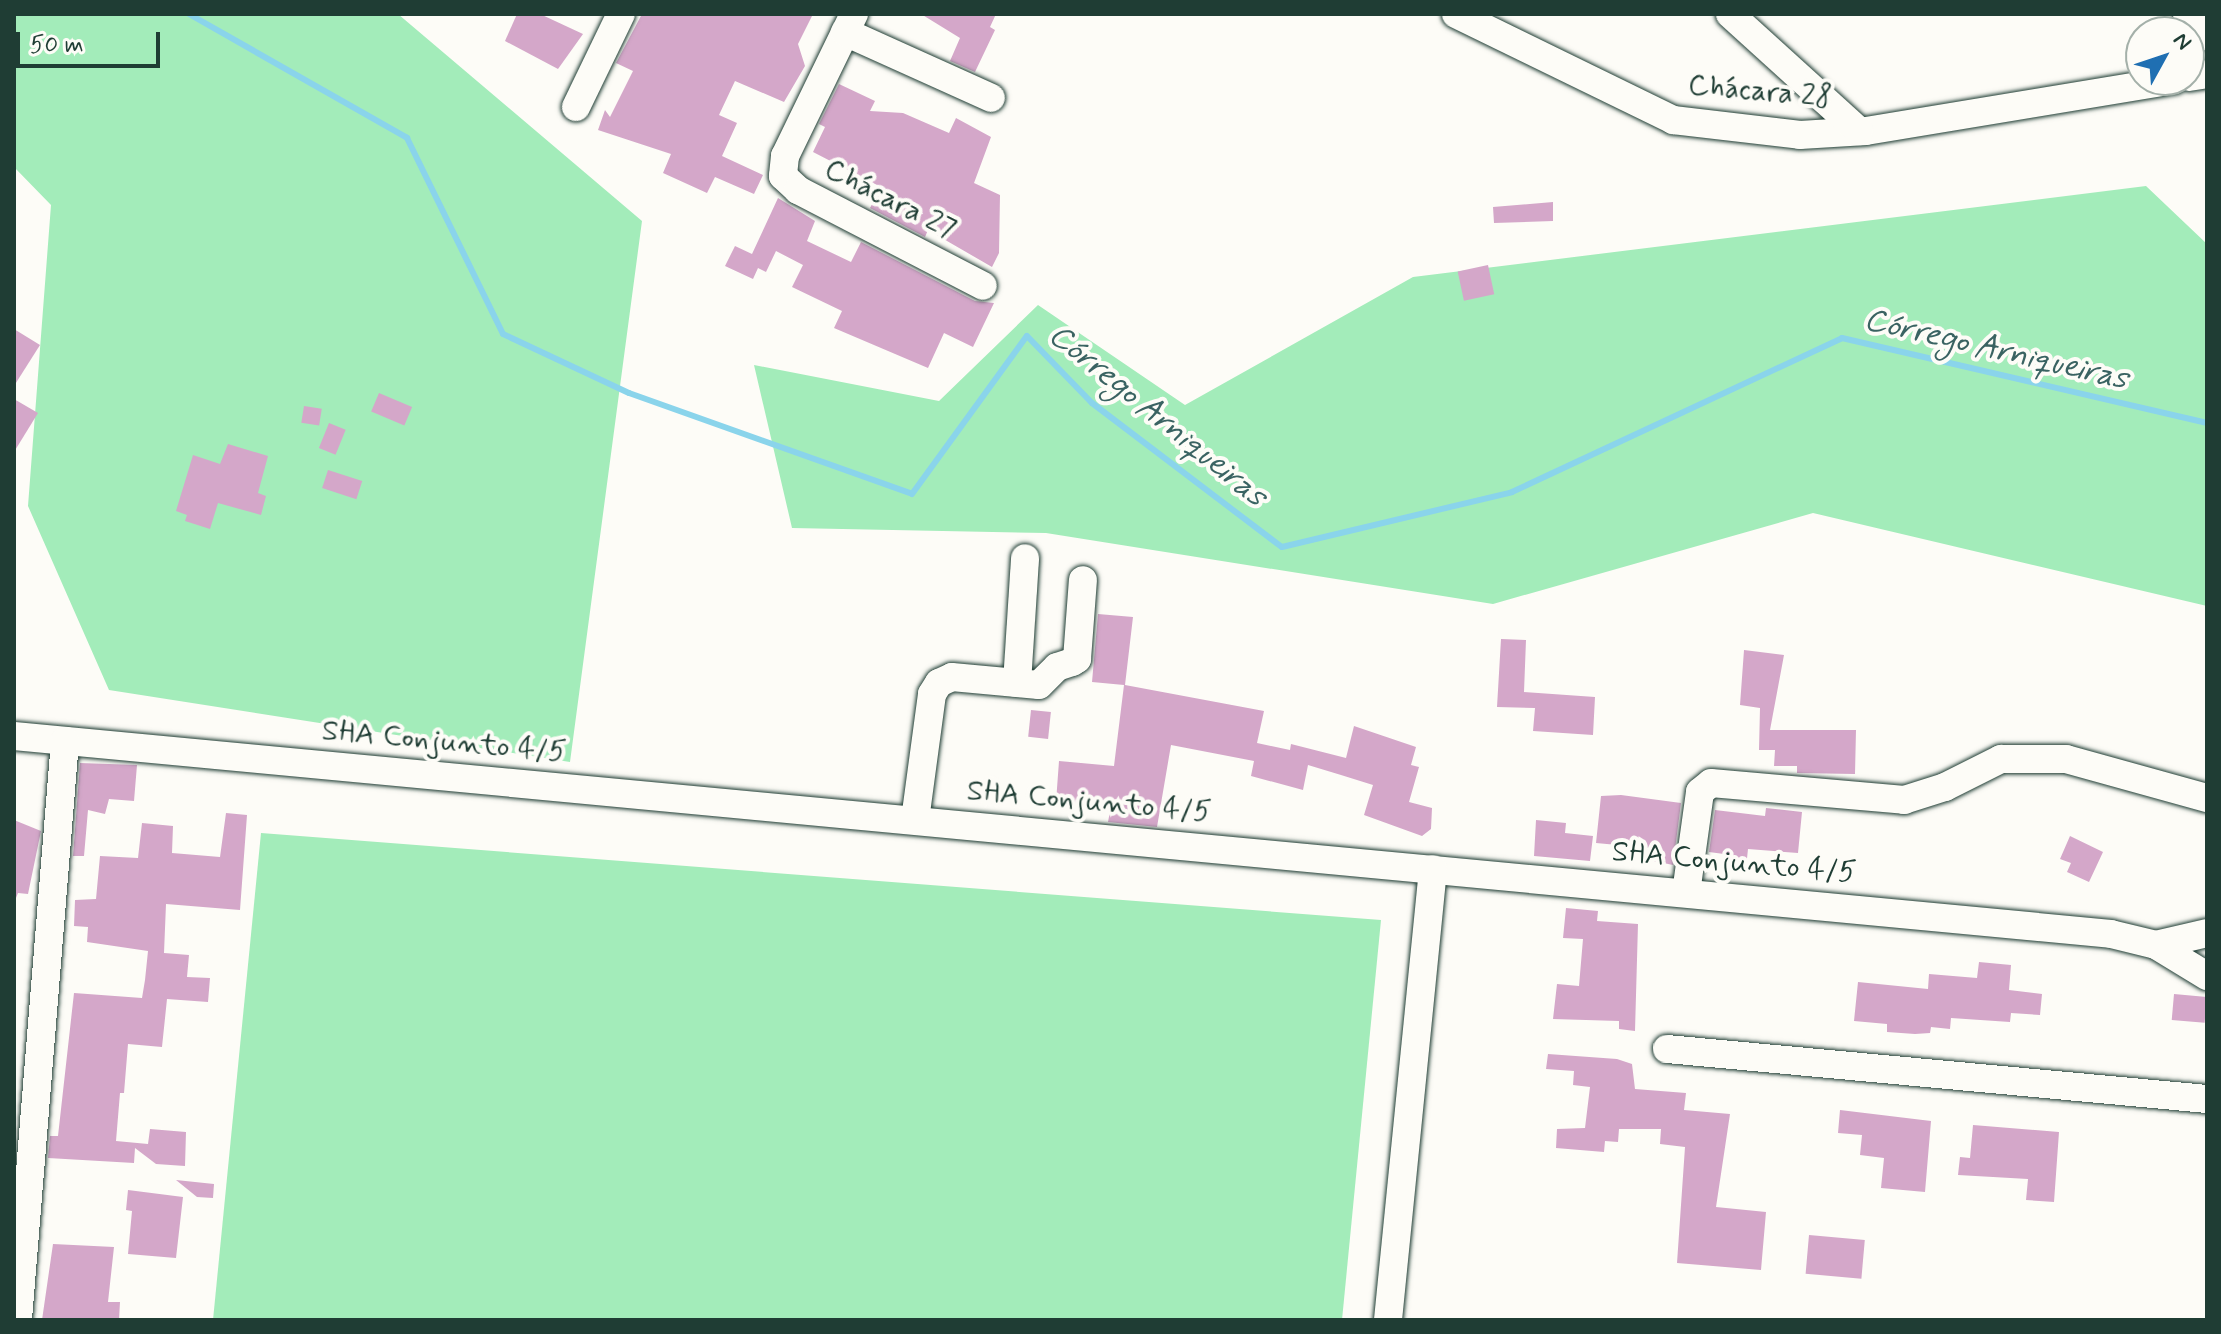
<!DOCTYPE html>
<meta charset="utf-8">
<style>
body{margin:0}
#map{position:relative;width:2221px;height:1334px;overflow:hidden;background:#fdfcf7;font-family:Mynerve,sans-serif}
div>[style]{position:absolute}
.green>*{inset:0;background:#a3ecba}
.stream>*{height:6px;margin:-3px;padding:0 3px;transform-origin:3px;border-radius:3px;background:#8ad4eb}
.building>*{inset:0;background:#d4a7c9;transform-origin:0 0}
.roads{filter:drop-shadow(0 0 2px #1f3d34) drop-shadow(0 0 2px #1f3d34)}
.minor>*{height:28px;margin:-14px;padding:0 14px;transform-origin:14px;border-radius:14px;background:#fdfcf7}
span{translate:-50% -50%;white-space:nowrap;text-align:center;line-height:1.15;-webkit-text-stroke:8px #fdfcf7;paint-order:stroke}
.street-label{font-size:30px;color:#1f3d34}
.water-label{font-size:32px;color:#3a6362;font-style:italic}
.frame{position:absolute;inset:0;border:16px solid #1f3d34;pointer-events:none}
.north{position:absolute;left:2125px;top:16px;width:80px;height:80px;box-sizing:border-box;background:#fdfcf7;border:2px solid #a4b0a9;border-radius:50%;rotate:50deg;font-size:22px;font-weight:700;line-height:32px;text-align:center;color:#1f3d34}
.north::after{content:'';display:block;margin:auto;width:28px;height:36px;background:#1f6fb2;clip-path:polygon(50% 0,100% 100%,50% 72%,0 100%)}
.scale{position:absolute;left:16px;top:32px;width:144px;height:36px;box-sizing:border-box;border:4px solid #1f3d34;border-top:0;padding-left:10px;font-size:24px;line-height:28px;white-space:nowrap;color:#1f3d34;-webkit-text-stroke:6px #fdfcf7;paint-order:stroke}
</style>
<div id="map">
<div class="green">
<div style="clip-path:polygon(14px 14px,398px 14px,642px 221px,570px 762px,109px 690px,28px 506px,51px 205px,14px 167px)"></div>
<div style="clip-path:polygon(2146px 186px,2207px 244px,2207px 606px,1813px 513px,1493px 604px,1046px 533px,792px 528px,754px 365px,939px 401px,1038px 305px,1185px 405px,1413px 277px)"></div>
<div style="clip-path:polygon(261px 833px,1381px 920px,1342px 1320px,213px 1320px)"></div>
</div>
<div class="stream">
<div style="left:189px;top:14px;width:251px;rotate:29.6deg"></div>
<div style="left:407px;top:138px;width:218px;rotate:63.9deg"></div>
<div style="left:503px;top:334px;width:139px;rotate:25.1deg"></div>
<div style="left:629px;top:393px;width:300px;rotate:19.6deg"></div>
<div style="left:912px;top:494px;width:195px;rotate:-54deg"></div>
<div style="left:1027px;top:336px;width:93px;rotate:45.9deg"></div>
<div style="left:1092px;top:403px;width:238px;rotate:37.2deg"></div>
<div style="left:1282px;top:547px;width:236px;rotate:-13.4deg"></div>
<div style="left:1512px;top:492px;width:364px;rotate:-25deg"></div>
<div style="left:1842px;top:338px;width:375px;rotate:13.1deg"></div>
</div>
<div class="building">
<div style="clip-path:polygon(517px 14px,540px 14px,583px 34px,558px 69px,505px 41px)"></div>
<div style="clip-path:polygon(642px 14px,813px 14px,798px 44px,805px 66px,784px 102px,735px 81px,719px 115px,737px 123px,722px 156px,763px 175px,754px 194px,715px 177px,707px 193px,663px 173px,671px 154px,598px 130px,605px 110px,610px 117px,633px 71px,616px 63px)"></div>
<div style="clip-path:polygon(921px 14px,996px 14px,990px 27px,995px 30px,975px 72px,950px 61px,960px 38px)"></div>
<div style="clip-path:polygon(839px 84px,875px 101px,870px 111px,903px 113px,949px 133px,956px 118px,991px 137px,974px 183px,1000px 195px,999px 253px,992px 267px,928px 230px,925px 237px,870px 208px,881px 187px,813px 152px,825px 127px,819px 124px)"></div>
<div style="clip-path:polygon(778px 198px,815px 221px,807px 241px,851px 262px,861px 242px,975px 301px,994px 303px,973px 347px,944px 333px,928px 368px,834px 328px,842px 311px,792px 287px,803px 265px,776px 251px,766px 272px,758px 268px,753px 279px,725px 266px,735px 246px,752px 254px)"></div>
<div style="clip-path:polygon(1553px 202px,1553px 221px,1494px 223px,1493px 207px)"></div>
<div style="left:1488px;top:265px;width:30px;height:31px;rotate:78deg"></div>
<div style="clip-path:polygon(14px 329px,40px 345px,14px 386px)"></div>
<div style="left:379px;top:393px;width:36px;height:20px;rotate:23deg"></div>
<div style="clip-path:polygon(14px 399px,38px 413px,14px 452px)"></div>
<div style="left:304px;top:406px;width:18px;height:17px;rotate:9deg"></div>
<div style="left:329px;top:423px;width:18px;height:27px;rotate:22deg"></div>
<div style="clip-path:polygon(228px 444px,268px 456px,258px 493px,266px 496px,261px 515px,218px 503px,210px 529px,185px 521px,187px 515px,176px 511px,193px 455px,220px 464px)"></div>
<div style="left:328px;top:470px;width:36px;height:19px;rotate:18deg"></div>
<div style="clip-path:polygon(1098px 614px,1133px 617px,1125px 685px,1264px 711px,1257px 743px,1290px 750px,1291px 744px,1346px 758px,1354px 726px,1416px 747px,1411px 765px,1419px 767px,1409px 802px,1432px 808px,1431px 829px,1422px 836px,1364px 815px,1373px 785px,1341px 775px,1308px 765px,1303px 790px,1251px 776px,1254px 761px,1171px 745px,1157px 827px,1108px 822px,1111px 806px,1056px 802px,1059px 761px,1114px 766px,1124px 685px,1092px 682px)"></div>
<div style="clip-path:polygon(1501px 639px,1526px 640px,1524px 692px,1595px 697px,1593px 735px,1533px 731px,1535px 708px,1497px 707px)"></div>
<div style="clip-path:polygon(1744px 650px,1784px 655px,1770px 730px,1856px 730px,1855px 774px,1797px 773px,1797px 766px,1774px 766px,1775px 750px,1759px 750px,1760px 708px,1740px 705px)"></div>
<div style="left:1031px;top:710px;width:20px;height:27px;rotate:6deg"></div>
<div style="clip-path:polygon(80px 763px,137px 765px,134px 801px,109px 799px,105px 814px,88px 810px,84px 856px,73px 856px)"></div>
<div style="clip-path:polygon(1621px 795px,1681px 803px,1673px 865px,1649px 860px,1650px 848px,1596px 843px,1601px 796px)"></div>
<div style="clip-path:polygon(1766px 808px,1802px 812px,1798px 853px,1748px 849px,1746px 868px,1724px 866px,1724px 854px,1709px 852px,1715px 810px,1765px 816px)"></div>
<div style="clip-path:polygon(226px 813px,247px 815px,240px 910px,166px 904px,164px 953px,189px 955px,187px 977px,210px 978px,208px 1002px,167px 999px,162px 1047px,128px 1044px,124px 1093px,120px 1093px,116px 1141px,148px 1144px,150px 1129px,186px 1132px,185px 1166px,156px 1164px,135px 1148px,134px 1163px,48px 1158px,50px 1136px,58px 1136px,74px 993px,142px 998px,145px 980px,148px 951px,87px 942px,88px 927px,74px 926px,75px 900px,96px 899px,100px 856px,138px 858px,142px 823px,173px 826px,172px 853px,220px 857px)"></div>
<div style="clip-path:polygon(14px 820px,41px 831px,28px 894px,18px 893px,14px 903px)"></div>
<div style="clip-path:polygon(1536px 820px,1566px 823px,1565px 833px,1593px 836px,1590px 861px,1534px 856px)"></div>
<div style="clip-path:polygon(2070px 836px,2103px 852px,2089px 882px,2067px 872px,2071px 863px,2060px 859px)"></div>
<div style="clip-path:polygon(1566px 908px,1598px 911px,1597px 921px,1638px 924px,1635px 1031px,1619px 1029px,1619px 1021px,1553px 1019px,1557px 984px,1579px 986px,1583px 939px,1563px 938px)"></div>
<div style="clip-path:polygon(1979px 962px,2011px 965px,2009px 990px,2042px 994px,2040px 1015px,2011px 1013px,2010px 1022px,1951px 1018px,1950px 1029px,1931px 1027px,1930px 1033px,1915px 1034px,1887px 1032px,1887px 1024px,1854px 1021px,1858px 982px,1928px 989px,1929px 974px,1977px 978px)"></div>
<div style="left:2174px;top:994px;width:33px;height:26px;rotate:5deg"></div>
<div style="clip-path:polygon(1548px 1054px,1617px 1059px,1632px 1064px,1635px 1089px,1686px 1093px,1684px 1110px,1730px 1114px,1716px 1207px,1766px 1212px,1761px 1270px,1677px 1263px,1685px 1147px,1660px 1144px,1661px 1129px,1619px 1129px,1618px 1142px,1605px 1141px,1604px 1152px,1556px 1148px,1557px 1129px,1585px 1128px,1590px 1087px,1573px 1085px,1574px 1071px,1546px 1069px)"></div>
<div style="clip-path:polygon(1840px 1110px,1931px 1121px,1925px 1192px,1881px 1188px,1884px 1158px,1860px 1155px,1862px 1135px,1838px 1133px)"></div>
<div style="clip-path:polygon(1973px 1125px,2059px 1132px,2054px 1202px,2026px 1200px,2028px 1179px,1958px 1175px,1960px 1157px,1970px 1158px)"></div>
<div style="clip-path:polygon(176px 1180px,214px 1184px,213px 1198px,197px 1197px)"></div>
<div style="clip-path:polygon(128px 1190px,183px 1197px,176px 1258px,128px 1254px,132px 1211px,126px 1210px)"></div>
<div style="left:1809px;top:1235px;width:56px;height:39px;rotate:5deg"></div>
<div style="clip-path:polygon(53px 1244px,114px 1247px,108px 1302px,120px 1302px,119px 1320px,42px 1320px)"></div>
</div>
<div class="roads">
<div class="minor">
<div style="left:854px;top:14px;width:158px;rotate:115.9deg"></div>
<div style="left:785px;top:156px;width:20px;rotate:96deg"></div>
<div style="left:783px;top:176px;width:21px;rotate:43deg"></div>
<div style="left:798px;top:190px;width:208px;rotate:27.4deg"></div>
<div style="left:1456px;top:14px;width:242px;rotate:26deg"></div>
<div style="left:1673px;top:120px;width:128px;rotate:6.7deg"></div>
<div style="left:1800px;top:135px;width:66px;rotate:-3.5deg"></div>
<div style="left:1866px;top:131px;width:312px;rotate:-9.4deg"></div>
<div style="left:1730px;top:14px;width:174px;rotate:42.2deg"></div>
<div style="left:2187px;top:14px;width:30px;rotate:49deg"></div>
<div style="left:845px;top:32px;width:160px;rotate:24.3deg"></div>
<div style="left:2189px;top:77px;width:18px;rotate:-9deg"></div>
<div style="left:576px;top:107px;width:103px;rotate:-64.2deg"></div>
<div style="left:1017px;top:683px;width:125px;rotate:-86.3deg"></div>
<div style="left:14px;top:736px;width:2106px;rotate:5.39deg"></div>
<div style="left:2111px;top:934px;width:46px;rotate:13.7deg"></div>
<div style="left:2156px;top:945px;width:60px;rotate:31.3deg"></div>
<div style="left:915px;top:820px;width:127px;rotate:-82.3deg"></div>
<div style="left:932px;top:694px;width:13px;rotate:-58deg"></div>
<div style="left:939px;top:683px;width:14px;rotate:-25deg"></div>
<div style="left:952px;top:677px;width:87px;rotate:5.3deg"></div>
<div style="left:1039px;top:685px;width:25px;rotate:-45deg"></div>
<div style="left:1057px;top:667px;width:16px;rotate:-18deg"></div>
<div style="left:1072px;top:662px;width:6px;rotate:-31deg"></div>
<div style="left:1077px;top:659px;width:79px;rotate:-85.7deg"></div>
<div style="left:1686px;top:893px;width:102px;rotate:-82.1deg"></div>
<div style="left:1700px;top:792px;width:14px;rotate:-39deg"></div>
<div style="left:1711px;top:783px;width:194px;rotate:5deg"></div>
<div style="left:1904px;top:800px;width:43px;rotate:-17.6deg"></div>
<div style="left:1945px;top:787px;width:63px;rotate:-26.6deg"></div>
<div style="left:2001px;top:759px;width:65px"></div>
<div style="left:2066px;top:759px;width:146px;rotate:15.5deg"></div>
<div style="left:2156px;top:945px;width:52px;rotate:-13.2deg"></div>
<div style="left:1667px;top:1049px;width:542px;rotate:5.29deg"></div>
<div style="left:18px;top:1319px;width:580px;rotate:-85.35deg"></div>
<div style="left:1388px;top:1320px;width:453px;rotate:-84.3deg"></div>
</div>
</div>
<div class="street-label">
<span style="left:1760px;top:92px;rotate:5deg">Chácara 28</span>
<span style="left:890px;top:200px;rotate:27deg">Chácara 27</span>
<span style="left:444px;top:742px;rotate:5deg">SHA Conjunto 4/5</span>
<span style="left:1089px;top:802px;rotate:5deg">SHA Conjunto 4/5</span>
<span style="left:1734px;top:863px;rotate:5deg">SHA Conjunto 4/5</span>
</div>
<div class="water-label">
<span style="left:1996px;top:350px;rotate:13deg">Córrego Arniqueiras</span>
<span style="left:1157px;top:416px;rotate:39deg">Córrego Arniqueiras</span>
</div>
<div class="frame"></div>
<div class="north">N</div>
<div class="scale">50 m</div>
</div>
